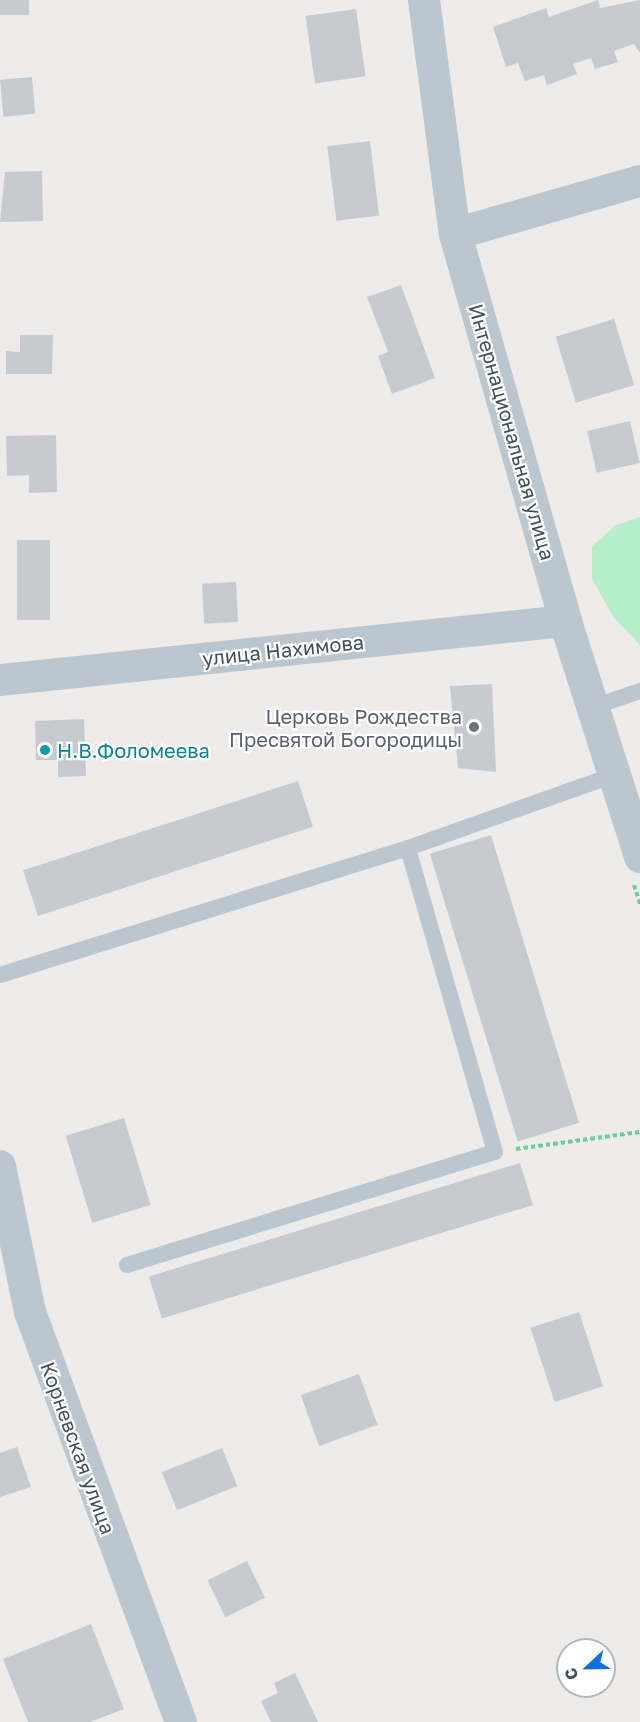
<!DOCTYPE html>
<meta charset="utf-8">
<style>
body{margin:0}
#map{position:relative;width:640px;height:1722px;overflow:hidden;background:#eeebeb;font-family:"Golos Text",sans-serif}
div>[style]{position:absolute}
.green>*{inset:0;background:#b6efcc}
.building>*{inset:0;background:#c8cad1;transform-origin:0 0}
.path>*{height:4px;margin-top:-2px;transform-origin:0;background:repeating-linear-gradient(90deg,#6ecd9e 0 4.5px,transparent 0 7.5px)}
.service>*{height:16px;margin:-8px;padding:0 8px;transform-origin:8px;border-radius:8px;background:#bbc6cf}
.minor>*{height:32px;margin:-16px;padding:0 16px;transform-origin:16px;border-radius:16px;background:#bbc6cf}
.tertiary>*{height:33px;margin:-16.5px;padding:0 16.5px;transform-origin:16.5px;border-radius:16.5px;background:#bbc6cf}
.dots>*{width:16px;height:16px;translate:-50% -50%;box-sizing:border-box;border:3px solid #fff;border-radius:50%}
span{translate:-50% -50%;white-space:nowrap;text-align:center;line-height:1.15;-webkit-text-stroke:4.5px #fff;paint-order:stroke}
.street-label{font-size:20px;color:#434f59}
.worship-label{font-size:20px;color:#5b616d}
.right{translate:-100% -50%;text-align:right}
.culture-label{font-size:20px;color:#0d838f}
.left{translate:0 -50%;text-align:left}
.north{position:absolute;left:556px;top:1638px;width:60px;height:60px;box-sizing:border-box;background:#fff;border:2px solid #b4b9bd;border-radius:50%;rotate:248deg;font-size:16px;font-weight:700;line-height:24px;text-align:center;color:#434f59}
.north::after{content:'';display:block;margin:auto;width:21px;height:27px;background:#146ee0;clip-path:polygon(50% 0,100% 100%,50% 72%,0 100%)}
</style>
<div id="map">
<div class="green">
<div style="clip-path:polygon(640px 517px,640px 645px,614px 618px,592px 579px,592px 546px,616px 525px)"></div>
</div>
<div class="building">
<div style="left:0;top:0;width:29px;height:15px"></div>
<div style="clip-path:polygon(598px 0,600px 8px,640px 0,640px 53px,634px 44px,614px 51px,618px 62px,595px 69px,591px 58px,573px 64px,577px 74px,547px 85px,544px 75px,525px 81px,518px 63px,506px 67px,493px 27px,546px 8px,549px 17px)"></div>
<div style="left:356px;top:9px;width:68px;height:51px;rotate:82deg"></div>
<div style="left:32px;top:77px;width:37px;height:32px;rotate:85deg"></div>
<div style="left:370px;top:141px;width:75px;height:43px;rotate:83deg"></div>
<div style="clip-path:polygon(42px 171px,43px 221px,0 222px,5px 172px)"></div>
<div style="clip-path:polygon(401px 285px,435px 378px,392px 394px,378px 356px,388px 352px,367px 297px)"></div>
<div style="left:614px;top:319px;width:69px;height:61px;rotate:73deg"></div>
<div style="clip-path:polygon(20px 335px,53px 335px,52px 374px,6px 374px,6px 351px,20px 352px)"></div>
<div style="left:630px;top:421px;width:43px;height:44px;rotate:77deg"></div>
<div style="clip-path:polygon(56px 435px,57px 492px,29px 493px,29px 475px,7px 476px,6px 436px)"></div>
<div style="left:17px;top:540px;width:33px;height:80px"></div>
<div style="left:236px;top:582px;width:40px;height:34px;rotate:87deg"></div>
<div style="clip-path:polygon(492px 684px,496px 772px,458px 768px,450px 686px)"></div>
<div style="clip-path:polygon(84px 719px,86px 776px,58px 777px,58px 760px,36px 760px,35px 721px)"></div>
<div style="left:298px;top:781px;width:48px;height:289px;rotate:72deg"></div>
<div style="left:491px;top:835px;width:301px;height:64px;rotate:73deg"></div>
<div style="left:124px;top:1118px;width:91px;height:61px;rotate:73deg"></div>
<div style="left:520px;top:1163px;width:44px;height:388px;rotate:73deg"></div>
<div style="left:579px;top:1312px;width:78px;height:51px;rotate:72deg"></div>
<div style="left:359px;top:1374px;width:54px;height:62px;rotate:70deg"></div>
<div style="clip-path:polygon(17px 1447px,31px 1487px,0 1497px,0 1453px)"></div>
<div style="left:222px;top:1448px;width:41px;height:65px;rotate:68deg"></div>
<div style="left:247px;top:1561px;width:41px;height:44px;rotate:64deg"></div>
<div style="clip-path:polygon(91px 1624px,124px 1709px,90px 1722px,28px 1722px,3px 1659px)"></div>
<div style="clip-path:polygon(295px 1673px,318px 1722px,271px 1722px,261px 1701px,278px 1693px,274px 1683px)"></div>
</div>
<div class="path">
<div style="left:634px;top:885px;width:20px;rotate:72deg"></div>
<div style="left:516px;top:1149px;width:125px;rotate:-7.8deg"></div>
</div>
<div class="service">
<div style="left:593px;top:707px;width:50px;rotate:-18.8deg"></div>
<div style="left:0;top:975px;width:427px;rotate:-17.3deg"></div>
<div style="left:127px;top:1265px;width:385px;rotate:-17.1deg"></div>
<div style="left:495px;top:1152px;width:316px;rotate:-106deg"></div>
<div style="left:408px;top:848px;width:219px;rotate:-19.5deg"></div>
</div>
<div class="minor">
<div style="left:424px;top:0;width:236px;rotate:82.5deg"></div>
<div style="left:455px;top:234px;width:192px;rotate:-16deg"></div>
<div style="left:0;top:680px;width:568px;rotate:-5.96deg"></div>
<div style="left:0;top:1166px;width:149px;rotate:78.4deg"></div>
<div style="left:30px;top:1312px;width:437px;rotate:69.8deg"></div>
</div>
<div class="tertiary">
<div style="left:455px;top:234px;width:402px;rotate:74.1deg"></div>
<div style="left:565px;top:621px;width:247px;rotate:72.3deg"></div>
</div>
<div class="dots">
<div style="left:474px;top:727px;background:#6b7280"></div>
<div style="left:45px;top:750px;background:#0f9aa8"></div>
</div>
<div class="street-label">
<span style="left:512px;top:432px;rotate:74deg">Интернациональная улица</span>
<span style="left:283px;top:650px;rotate:-6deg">улица Нахимова</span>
<span style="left:78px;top:1448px;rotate:70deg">Корневская улица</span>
</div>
<div class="worship-label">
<span class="right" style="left:462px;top:728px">Церковь Рождества<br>Пресвятой Богородицы</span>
</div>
<div class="culture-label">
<span class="left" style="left:57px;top:750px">Н.В.Фоломеева</span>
</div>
<div class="north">С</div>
</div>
